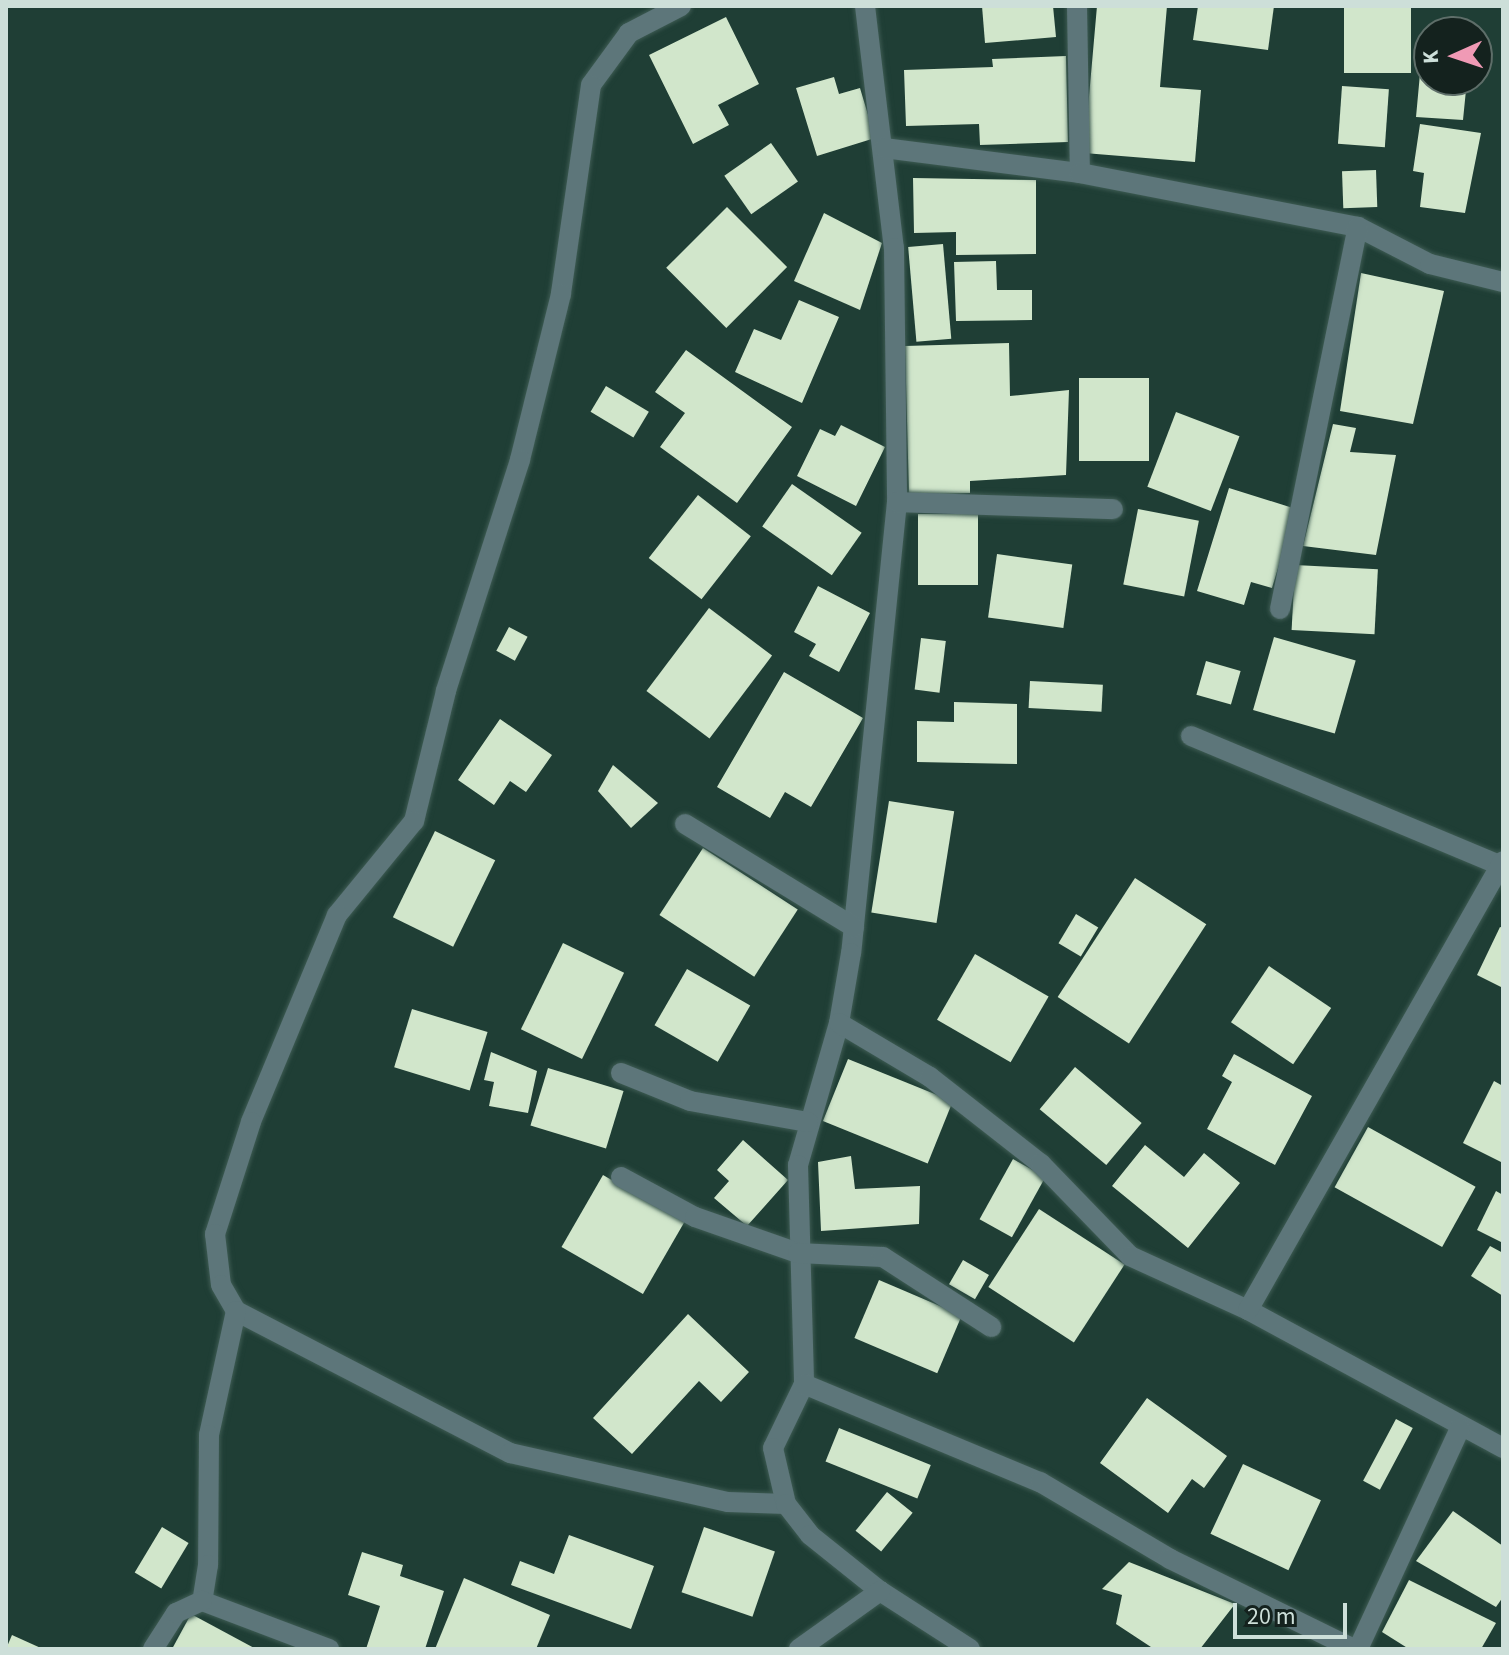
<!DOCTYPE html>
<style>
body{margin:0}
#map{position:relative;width:1509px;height:1655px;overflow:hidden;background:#1f3e35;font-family:"Source Sans 3",sans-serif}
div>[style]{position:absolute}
.building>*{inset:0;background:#d1e6cb;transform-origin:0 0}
.roads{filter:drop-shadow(0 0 2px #3e5b53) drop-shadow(0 0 2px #3e5b53)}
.minor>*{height:20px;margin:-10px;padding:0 10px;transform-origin:10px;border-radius:10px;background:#5d767a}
span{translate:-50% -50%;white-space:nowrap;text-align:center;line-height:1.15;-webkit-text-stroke:8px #14221e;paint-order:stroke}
.frame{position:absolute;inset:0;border:8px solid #cddfd9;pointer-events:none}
.north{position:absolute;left:1413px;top:16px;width:80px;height:80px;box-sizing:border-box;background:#14221e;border:2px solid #5e6e69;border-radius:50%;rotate:267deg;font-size:22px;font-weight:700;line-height:32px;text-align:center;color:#cddfd9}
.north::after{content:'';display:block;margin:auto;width:28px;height:36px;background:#f09ab5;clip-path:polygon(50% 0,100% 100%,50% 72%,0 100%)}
.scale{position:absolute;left:1233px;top:1603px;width:114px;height:36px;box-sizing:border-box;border:4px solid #cddfd9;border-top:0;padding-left:10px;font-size:24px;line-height:28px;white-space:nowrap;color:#cddfd9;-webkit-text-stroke:6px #14221e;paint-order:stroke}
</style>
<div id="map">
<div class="building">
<div style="clip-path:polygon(982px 6px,1053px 6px,1056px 37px,985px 43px)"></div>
<div style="clip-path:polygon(1097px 6px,1167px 6px,1160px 87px,1201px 90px,1195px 162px,1084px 153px)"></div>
<div style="clip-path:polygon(1198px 6px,1274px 6px,1268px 50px,1193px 40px)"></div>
<div style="left:1344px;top:6px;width:67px;height:67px"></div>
<div style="clip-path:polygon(726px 17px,759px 84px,718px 105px,729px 125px,693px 144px,649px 55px)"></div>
<div style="clip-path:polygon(1422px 52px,1429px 53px,1429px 80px,1467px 80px,1463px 120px,1416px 117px)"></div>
<div style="clip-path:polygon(1066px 56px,1068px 142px,980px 145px,979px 124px,906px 126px,904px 70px,993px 67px,992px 59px)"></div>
<div style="clip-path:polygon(834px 77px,839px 94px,860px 88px,875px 138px,817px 156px,796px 88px)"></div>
<div style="left:1342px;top:86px;width:47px;height:58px;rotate:4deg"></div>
<div style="clip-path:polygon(1420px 124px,1481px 133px,1465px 213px,1420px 207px,1424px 173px,1413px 171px)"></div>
<div style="left:771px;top:143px;width:47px;height:57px;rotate:55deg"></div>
<div style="left:1376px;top:170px;width:37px;height:34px;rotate:88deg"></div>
<div style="clip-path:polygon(913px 178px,1036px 180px,1036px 254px,956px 255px,956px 232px,914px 233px)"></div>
<div style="left:727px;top:207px;width:85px;height:86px;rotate:45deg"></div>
<div style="clip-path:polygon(824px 213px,882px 243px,860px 310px,794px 281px)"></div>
<div style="left:943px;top:244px;width:95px;height:35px;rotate:85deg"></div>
<div style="clip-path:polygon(996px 261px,997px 290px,1032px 290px,1032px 320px,956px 321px,954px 262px)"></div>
<div style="clip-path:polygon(1361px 273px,1444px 291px,1413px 424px,1340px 411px)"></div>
<div style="clip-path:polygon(799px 300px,839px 317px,802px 403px,735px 372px,754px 329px,781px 340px)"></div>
<div style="clip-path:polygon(1009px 343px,1010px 396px,1069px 390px,1066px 475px,970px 481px,970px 493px,909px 495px,905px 346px)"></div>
<div style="clip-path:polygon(686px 350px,792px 427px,737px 503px,660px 447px,685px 413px,655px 392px)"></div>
<div style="left:1079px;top:378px;width:70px;height:83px"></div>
<div style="left:606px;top:386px;width:50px;height:30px;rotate:31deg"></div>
<div style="left:1176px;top:412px;width:68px;height:80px;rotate:21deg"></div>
<div style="clip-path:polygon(1333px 424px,1356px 428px,1350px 452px,1396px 455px,1376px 555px,1303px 546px)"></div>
<div style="clip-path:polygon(841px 425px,885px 447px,856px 506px,797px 476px,820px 429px,835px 436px)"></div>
<div style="left:792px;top:484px;width:85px;height:52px;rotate:35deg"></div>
<div style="clip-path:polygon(1229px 488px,1296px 509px,1272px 588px,1251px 582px,1244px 605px,1197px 591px)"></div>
<div style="left:698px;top:495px;width:67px;height:80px;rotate:38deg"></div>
<div style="left:1138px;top:509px;width:62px;height:77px;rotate:11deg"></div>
<div style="left:918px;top:514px;width:60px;height:71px"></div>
<div style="left:997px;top:554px;width:76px;height:64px;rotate:8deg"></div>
<div style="left:1295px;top:565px;width:83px;height:65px;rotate:3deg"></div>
<div style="clip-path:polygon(818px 586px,870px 613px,839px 672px,809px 656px,816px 644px,794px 632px)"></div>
<div style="left:709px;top:608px;width:79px;height:104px;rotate:37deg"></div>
<div style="left:509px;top:627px;width:21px;height:27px;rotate:28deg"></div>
<div style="left:1274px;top:637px;width:85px;height:76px;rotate:16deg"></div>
<div style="left:921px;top:638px;width:25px;height:52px;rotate:7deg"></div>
<div style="left:1206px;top:661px;width:36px;height:35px;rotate:16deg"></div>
<div style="clip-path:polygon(784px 672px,863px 718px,811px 807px,785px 792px,770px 818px,717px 787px)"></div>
<div style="left:1030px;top:681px;width:73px;height:27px;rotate:3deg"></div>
<div style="clip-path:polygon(954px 702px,1017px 704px,1017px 764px,917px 762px,917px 721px,954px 722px)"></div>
<div style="clip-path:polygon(500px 719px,552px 755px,526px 792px,510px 781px,494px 805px,458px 780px)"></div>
<div style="clip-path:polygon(613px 765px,658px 803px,631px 828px,598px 791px)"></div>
<div style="left:889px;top:801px;width:66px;height:113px;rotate:9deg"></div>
<div style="left:435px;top:831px;width:67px;height:96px;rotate:26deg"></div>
<div style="left:703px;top:848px;width:113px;height:80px;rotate:33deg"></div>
<div style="left:1135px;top:878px;width:85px;height:142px;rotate:33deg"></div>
<div style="left:1076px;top:914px;width:26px;height:34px;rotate:31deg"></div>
<div style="clip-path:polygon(1500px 927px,1503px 928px,1503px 988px,1477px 975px)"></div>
<div style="left:563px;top:943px;width:68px;height:96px;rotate:26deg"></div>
<div style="left:975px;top:954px;width:85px;height:76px;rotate:30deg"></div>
<div style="left:1269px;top:966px;width:75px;height:68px;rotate:34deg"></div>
<div style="left:687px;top:969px;width:73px;height:65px;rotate:30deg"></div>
<div style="left:412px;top:1009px;width:79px;height:61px;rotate:17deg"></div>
<div style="clip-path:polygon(491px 1052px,537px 1071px,528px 1113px,489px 1106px,494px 1082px,484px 1080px)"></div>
<div style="clip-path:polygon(1234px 1054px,1312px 1096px,1275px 1165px,1207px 1129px,1232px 1082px,1222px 1076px)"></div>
<div style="left:848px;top:1059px;width:113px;height:67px;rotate:22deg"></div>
<div style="left:1075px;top:1067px;width:87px;height:55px;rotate:40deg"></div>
<div style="left:548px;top:1068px;width:79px;height:60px;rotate:17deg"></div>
<div style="clip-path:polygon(1494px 1081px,1503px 1086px,1503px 1163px,1463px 1143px)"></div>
<div style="left:1368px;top:1127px;width:123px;height:69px;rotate:29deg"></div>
<div style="clip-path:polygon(743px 1140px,788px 1180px,747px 1226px,714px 1198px,729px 1181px,717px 1170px)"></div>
<div style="clip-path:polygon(1145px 1145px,1184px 1177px,1204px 1153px,1240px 1183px,1188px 1248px,1112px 1186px)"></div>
<div style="clip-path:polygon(851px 1156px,855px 1189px,920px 1186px,919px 1224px,821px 1231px,818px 1162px)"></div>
<div style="left:1013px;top:1159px;width:37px;height:69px;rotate:29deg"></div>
<div style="left:603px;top:1175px;width:94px;height:83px;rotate:30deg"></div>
<div style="clip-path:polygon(1496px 1191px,1503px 1195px,1503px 1243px,1477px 1230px)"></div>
<div style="left:1039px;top:1209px;width:102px;height:93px;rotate:33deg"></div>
<div style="clip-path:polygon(1490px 1246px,1503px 1253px,1503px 1296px,1471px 1276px)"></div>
<div style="left:963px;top:1260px;width:30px;height:28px;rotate:30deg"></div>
<div style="left:879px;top:1280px;width:90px;height:63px;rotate:23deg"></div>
<div style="clip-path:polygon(688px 1314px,749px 1372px,721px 1402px,699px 1381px,632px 1454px,593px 1418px)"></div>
<div style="clip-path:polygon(1147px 1398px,1227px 1456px,1204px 1488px,1192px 1479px,1168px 1513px,1100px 1463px)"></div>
<div style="left:1396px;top:1419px;width:19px;height:70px;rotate:28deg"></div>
<div style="left:839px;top:1428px;width:99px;height:36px;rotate:22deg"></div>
<div style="left:1243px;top:1464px;width:86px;height:77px;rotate:25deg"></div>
<div style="left:887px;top:1492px;width:33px;height:50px;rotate:39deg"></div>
<div style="clip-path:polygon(1453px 1511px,1503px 1546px,1503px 1597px,1496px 1607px,1416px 1561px)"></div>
<div style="left:162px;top:1527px;width:31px;height:53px;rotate:31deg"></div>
<div style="left:704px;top:1527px;width:75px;height:69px;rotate:19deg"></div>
<div style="clip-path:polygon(569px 1535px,654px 1566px,631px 1629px,511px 1585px,520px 1561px,554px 1574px)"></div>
<div style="clip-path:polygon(362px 1552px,403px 1565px,400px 1576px,444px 1591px,425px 1649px,366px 1649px,380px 1606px,348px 1595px)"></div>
<div style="clip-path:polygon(1129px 1562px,1235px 1604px,1200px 1649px,1154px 1649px,1116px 1624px,1122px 1595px,1102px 1589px)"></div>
<div style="clip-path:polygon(464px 1578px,550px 1615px,536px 1649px,435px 1649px)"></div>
<div style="clip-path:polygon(1409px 1580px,1496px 1623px,1481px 1649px,1409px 1649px,1382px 1632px)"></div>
<div style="clip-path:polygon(191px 1614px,256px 1649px,172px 1649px)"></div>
<div style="clip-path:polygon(12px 1635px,43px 1649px,6px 1649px)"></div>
</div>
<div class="roads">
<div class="minor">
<div style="left:681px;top:6px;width:59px;rotate:152.6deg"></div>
<div style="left:629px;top:33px;width:64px;rotate:126.2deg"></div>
<div style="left:591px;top:85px;width:211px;rotate:98.2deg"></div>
<div style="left:561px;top:294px;width:171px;rotate:103.9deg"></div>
<div style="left:520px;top:460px;width:243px;rotate:107.8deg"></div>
<div style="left:446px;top:691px;width:134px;rotate:103.8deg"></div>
<div style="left:414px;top:821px;width:122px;rotate:129.3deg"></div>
<div style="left:337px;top:915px;width:224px;rotate:112.6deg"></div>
<div style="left:251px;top:1122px;width:118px;rotate:107.8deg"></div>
<div style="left:215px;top:1234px;width:51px;rotate:83.3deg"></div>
<div style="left:221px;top:1285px;width:30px;rotate:60deg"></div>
<div style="left:236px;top:1311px;width:309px;rotate:27.4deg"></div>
<div style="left:510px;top:1453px;width:223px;rotate:12.7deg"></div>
<div style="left:728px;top:1502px;width:58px;rotate:2deg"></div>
<div style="left:865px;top:6px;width:244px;rotate:83.2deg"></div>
<div style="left:894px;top:248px;width:254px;rotate:89.3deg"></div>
<div style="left:897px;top:502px;width:453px;rotate:95.8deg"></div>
<div style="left:851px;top:953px;width:71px;rotate:99.7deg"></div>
<div style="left:839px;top:1023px;width:148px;rotate:106.1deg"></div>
<div style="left:798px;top:1165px;width:219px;rotate:88.4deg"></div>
<div style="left:804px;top:1384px;width:71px;rotate:115.8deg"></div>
<div style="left:773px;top:1448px;width:57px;rotate:76.9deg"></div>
<div style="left:786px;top:1504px;width:39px;rotate:52deg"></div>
<div style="left:810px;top:1535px;width:90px;rotate:38.7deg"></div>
<div style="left:880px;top:1591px;width:107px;rotate:32.8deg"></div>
<div style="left:1077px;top:6px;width:167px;rotate:89deg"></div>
<div style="left:884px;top:148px;width:198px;rotate:7.3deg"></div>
<div style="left:1080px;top:173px;width:283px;rotate:11deg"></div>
<div style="left:1358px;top:227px;width:81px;rotate:27.2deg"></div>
<div style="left:1430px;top:264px;width:75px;rotate:13.9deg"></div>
<div style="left:897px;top:502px;width:216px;rotate:1.9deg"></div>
<div style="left:1280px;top:609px;width:390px;rotate:-78.5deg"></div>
<div style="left:1191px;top:736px;width:335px;rotate:22.7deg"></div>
<div style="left:685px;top:824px;width:198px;rotate:31.4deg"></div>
<div style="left:839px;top:1023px;width:106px;rotate:30.7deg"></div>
<div style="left:930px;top:1077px;width:141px;rotate:38.1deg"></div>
<div style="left:1041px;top:1164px;width:128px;rotate:45.9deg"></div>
<div style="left:1130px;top:1256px;width:130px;rotate:24.6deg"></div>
<div style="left:1248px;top:1310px;width:290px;rotate:28.4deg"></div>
<div style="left:621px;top:1073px;width:74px;rotate:22.1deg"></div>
<div style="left:690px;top:1101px;width:120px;rotate:10.1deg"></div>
<div style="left:621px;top:1177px;width:84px;rotate:28.4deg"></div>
<div style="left:695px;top:1217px;width:109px;rotate:19.3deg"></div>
<div style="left:798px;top:1253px;width:85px;rotate:2.7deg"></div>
<div style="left:883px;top:1257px;width:129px;rotate:32.9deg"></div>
<div style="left:1248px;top:1310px;width:516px;rotate:-60.41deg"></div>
<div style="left:236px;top:1311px;width:127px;rotate:102.3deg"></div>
<div style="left:209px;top:1435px;width:130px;rotate:90.4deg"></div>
<div style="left:208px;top:1565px;width:36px;rotate:99deg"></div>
<div style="left:202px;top:1601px;width:136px;rotate:20.7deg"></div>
<div style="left:804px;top:1384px;width:256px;rotate:22.6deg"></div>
<div style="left:1040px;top:1482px;width:151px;rotate:30.6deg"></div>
<div style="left:1170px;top:1559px;width:205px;rotate:26.1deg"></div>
<div style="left:153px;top:1649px;width:43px;rotate:-57.4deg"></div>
<div style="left:176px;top:1613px;width:29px;rotate:-25deg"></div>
<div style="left:799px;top:1649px;width:100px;rotate:-35.6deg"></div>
<div style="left:1358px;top:1649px;width:243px;rotate:-65.2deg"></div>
</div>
</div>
<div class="frame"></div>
<div class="north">K</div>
<div class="scale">20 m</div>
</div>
